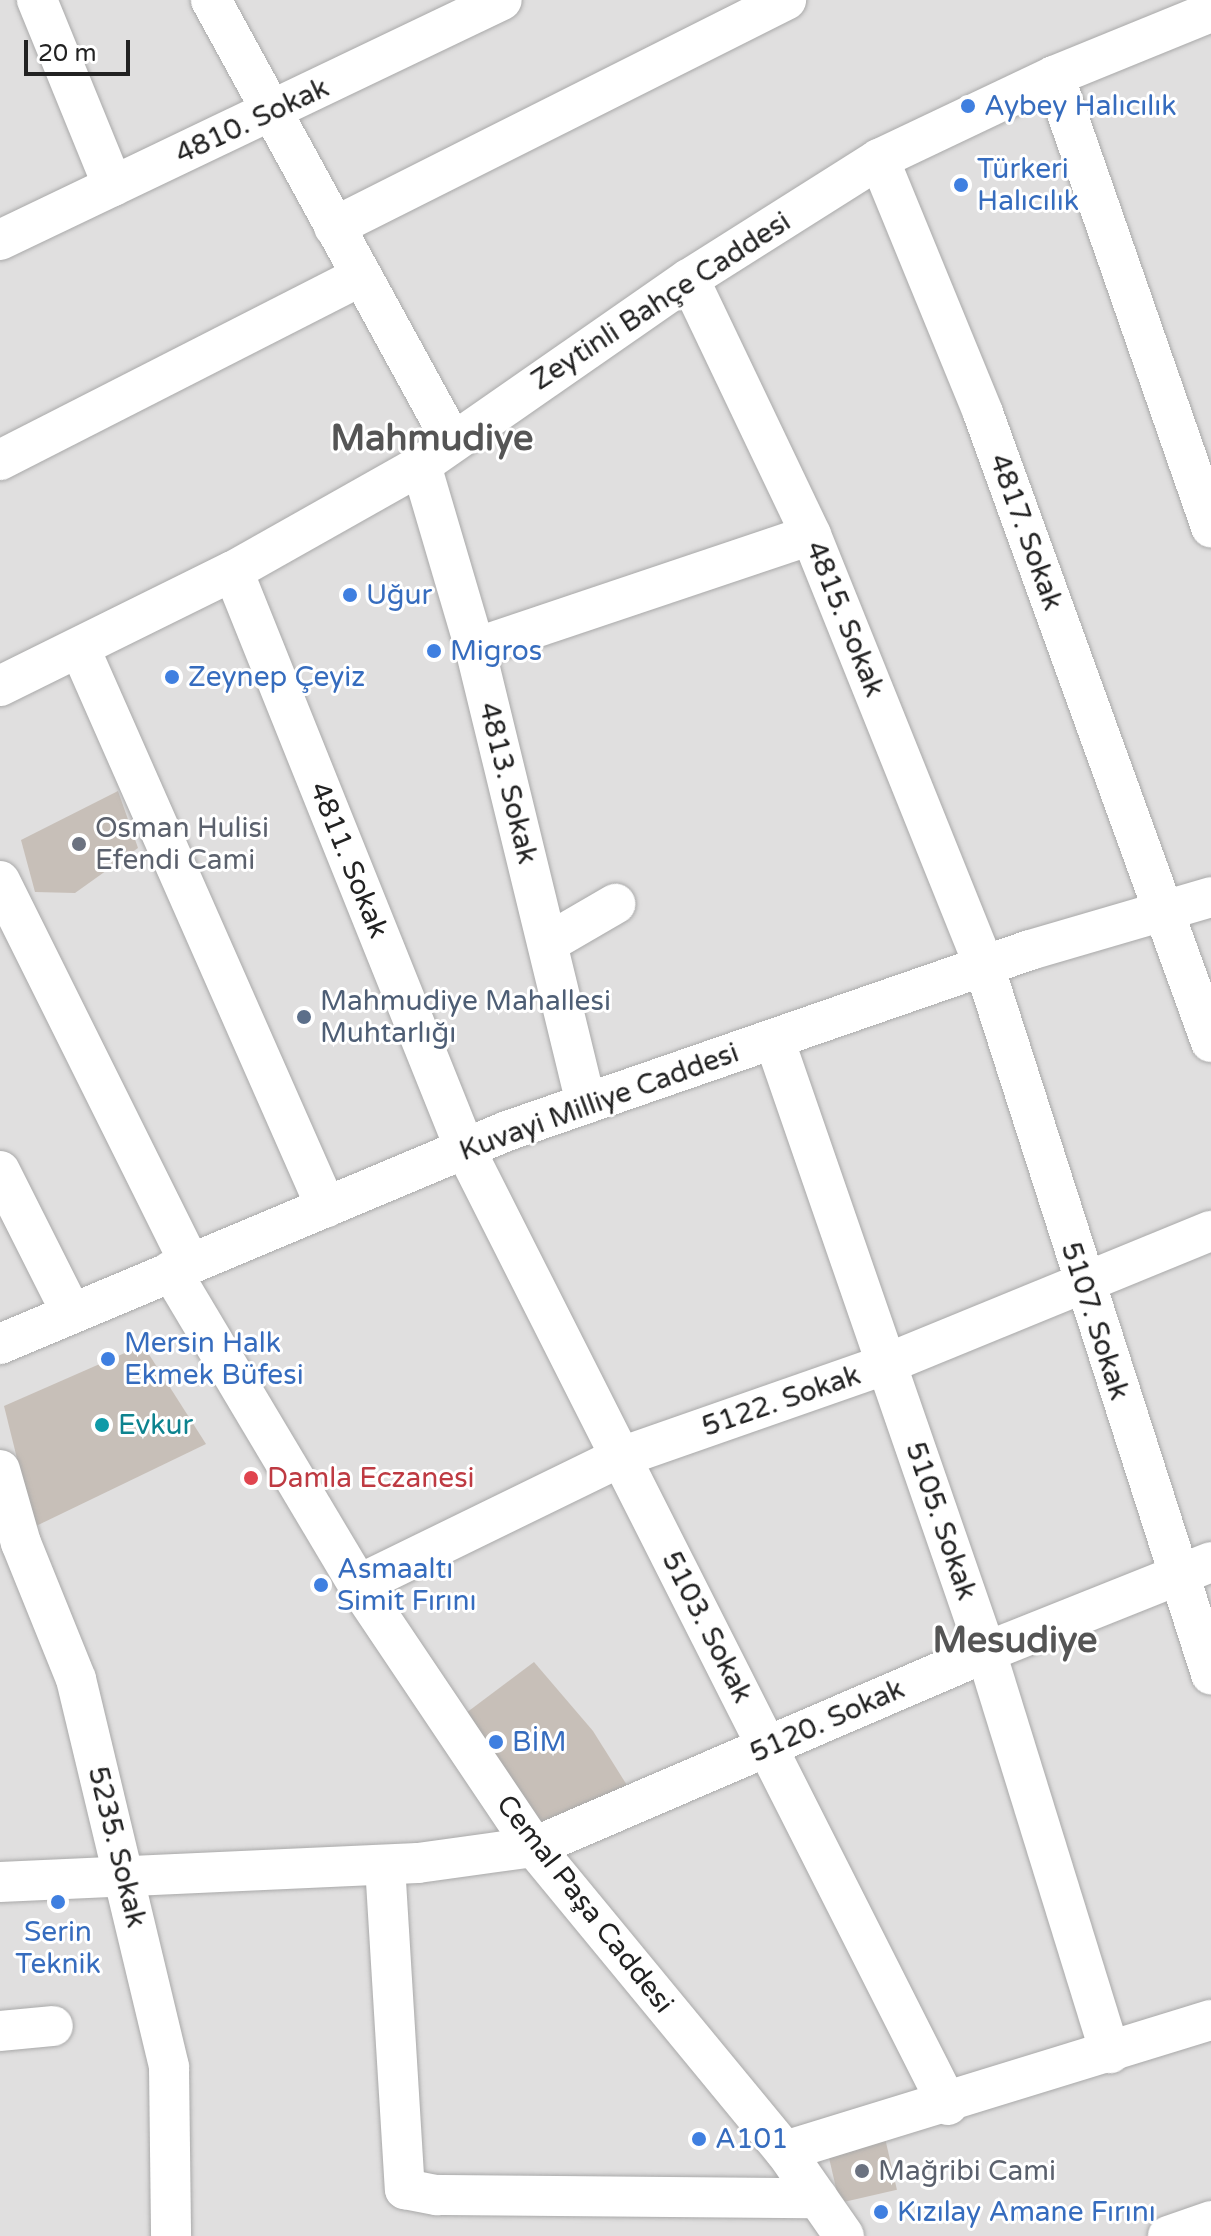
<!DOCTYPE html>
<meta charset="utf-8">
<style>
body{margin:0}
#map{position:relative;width:1211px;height:2236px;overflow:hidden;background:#f2efe9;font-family:"Varela Round",sans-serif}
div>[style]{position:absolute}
.residential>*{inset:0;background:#e0dfdf;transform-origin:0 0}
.building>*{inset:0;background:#c7bfb8;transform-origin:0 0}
.roads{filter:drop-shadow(0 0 2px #a9a9a9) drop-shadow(0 0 2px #a9a9a9)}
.minor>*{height:40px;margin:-20px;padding:0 20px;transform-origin:20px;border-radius:20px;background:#fff}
.dots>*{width:22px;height:22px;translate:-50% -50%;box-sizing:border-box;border:4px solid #fff;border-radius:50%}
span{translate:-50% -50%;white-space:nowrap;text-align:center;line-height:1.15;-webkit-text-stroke:6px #fff;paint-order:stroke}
.shop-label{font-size:28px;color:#366cbe}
.left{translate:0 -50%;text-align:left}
.street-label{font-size:28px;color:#222}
.worship-label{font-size:28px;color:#5b616d}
.service-label{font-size:28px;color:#4e5e75}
.culture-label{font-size:28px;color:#0d838f}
.health-label{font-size:28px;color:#be3a42}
.district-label{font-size:36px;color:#555;font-weight:700}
.scale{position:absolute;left:24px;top:40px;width:106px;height:36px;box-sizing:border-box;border:4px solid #222;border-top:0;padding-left:10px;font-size:24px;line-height:28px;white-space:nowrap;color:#222;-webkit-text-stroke:6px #fff;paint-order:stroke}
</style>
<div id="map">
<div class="residential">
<div style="left:0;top:0;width:1211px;height:2236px"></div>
</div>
<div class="building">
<div style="clip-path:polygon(118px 791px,138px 848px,75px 893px,35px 892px,21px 840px)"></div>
<div style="clip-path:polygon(143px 1345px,206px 1444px,34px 1527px,4px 1406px)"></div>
<div style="clip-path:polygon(534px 1662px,593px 1731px,630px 1790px,543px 1827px,462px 1716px)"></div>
<div style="left:885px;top:2138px;width:53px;height:59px;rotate:77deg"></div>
</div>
<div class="roads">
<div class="minor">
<div style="left:37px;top:0;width:201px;rotate:67.8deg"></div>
<div style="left:211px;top:0;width:500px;rotate:61.33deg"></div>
<div style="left:1054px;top:76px;width:478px;rotate:70.8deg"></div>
<div style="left:879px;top:159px;width:274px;rotate:67.7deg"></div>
<div style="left:983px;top:413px;width:669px;rotate:70.08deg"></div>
<div style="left:334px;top:227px;width:506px;rotate:-26.67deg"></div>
<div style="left:0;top:240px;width:556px;rotate:-25.55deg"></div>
<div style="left:689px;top:279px;width:284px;rotate:64.5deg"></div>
<div style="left:811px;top:535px;width:464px;rotate:68.1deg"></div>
<div style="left:984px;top:966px;width:744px;rotate:72.22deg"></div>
<div style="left:0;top:460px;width:405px;rotate:-27deg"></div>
<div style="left:421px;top:465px;width:191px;rotate:73.6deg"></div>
<div style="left:475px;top:648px;width:469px;rotate:76.3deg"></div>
<div style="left:233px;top:571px;width:623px;rotate:68.13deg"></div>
<div style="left:465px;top:1149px;width:1071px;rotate:63.2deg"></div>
<div style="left:475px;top:648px;width:354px;rotate:-18.6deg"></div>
<div style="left:81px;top:651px;width:608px;rotate:66.22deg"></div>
<div style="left:0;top:686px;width:260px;rotate:-26.3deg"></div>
<div style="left:233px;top:571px;width:216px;rotate:-29.4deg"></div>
<div style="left:421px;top:465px;width:326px;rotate:-34.8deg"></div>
<div style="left:689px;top:279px;width:225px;rotate:-32.3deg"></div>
<div style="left:879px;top:159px;width:194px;rotate:-25.4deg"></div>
<div style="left:1054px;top:76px;width:170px;rotate:-22.2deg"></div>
<div style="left:0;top:881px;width:427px;rotate:63.6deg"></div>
<div style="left:548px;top:943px;width:78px;rotate:-30.2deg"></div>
<div style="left:774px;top:1039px;width:649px;rotate:70.92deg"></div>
<div style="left:986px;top:1652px;width:420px;rotate:72.8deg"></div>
<div style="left:0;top:1171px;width:158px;rotate:63.3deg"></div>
<div style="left:171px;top:1271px;width:365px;rotate:59.2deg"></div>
<div style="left:358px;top:1585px;width:316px;rotate:56.1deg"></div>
<div style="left:534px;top:1847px;width:394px;rotate:50.5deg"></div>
<div style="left:785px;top:2151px;width:103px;rotate:55.2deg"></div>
<div style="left:0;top:1344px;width:550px;rotate:-22.79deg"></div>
<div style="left:507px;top:1131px;width:553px;rotate:-19.09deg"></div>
<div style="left:1030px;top:950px;width:189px;rotate:-16.3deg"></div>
<div style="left:0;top:1470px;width:76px;rotate:74deg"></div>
<div style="left:21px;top:1543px;width:147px;rotate:68deg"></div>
<div style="left:76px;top:1679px;width:399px;rotate:76.5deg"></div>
<div style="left:169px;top:2067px;width:169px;rotate:89.3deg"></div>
<div style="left:358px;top:1585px;width:292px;rotate:-26deg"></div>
<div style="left:621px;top:1457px;width:281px;rotate:-19.3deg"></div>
<div style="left:886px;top:1364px;width:351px;rotate:-22.3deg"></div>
<div style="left:385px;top:1865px;width:325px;rotate:86.5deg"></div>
<div style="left:405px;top:2189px;width:33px;rotate:11deg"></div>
<div style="left:437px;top:2195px;width:381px;rotate:0.5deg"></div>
<div style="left:0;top:1882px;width:418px;rotate:-2.6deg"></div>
<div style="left:418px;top:1863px;width:117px;rotate:-7.9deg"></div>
<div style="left:534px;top:1847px;width:492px;rotate:-23.3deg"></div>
<div style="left:986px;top:1652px;width:242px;rotate:-21.8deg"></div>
<div style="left:0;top:2031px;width:53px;rotate:-5.4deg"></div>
<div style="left:785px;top:2151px;width:446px;rotate:-17.1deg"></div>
<div style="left:1168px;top:2236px;width:46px;rotate:-19.2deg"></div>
</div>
</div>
<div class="dots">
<div style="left:968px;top:106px;background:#3f7fe0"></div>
<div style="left:961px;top:185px;background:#3f7fe0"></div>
<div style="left:350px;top:595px;background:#3f7fe0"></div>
<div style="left:434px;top:651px;background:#3f7fe0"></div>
<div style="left:172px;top:677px;background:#3f7fe0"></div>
<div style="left:79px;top:844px;background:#6b7280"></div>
<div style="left:304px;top:1017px;background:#5c6f8a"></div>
<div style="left:108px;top:1359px;background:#3f7fe0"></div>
<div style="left:102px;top:1425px;background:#0f9aa8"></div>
<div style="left:251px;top:1478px;background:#e0444e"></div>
<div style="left:321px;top:1585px;background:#3f7fe0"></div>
<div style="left:496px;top:1742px;background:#3f7fe0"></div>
<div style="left:58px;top:1902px;background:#3f7fe0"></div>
<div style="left:699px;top:2139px;background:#3f7fe0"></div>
<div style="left:862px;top:2171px;background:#6b7280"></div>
<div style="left:881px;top:2212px;background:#3f7fe0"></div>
</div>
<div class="shop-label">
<span class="left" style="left:984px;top:106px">Aybey Halıcılık</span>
<span class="left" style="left:977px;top:185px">Türkeri<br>Halıcılık</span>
<span class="left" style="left:366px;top:595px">Uğur</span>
<span class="left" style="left:450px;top:651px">Migros</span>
<span class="left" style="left:188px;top:677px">Zeynep Çeyiz</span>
<span class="left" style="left:124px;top:1359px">Mersin Halk<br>Ekmek Büfesi</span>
<span class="left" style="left:337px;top:1585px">Asmaaltı<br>Simit Fırını</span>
<span class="left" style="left:512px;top:1742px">BİM</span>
<span style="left:58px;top:1948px">Serin<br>Teknik</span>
<span class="left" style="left:715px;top:2139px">A101</span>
<span class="left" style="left:897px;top:2212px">Kızılay Amane Fırını</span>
</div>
<div class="street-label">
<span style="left:252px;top:121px;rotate:-25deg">4810. Sokak</span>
<span style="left:661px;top:301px;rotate:-33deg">Zeytinli Bahçe Caddesi</span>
<span style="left:1026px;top:532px;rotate:70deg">4817. Sokak</span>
<span style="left:845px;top:619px;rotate:68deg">4815. Sokak</span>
<span style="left:508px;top:783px;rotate:76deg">4813. Sokak</span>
<span style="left:349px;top:860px;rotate:68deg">4811. Sokak</span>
<span style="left:599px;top:1102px;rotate:-20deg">Kuvayi Milliye Caddesi</span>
<span style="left:1095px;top:1321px;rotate:72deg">5107. Sokak</span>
<span style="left:781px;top:1401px;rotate:-19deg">5122. Sokak</span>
<span style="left:941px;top:1521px;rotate:71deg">5105. Sokak</span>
<span style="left:707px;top:1627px;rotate:63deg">5103. Sokak</span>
<span style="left:827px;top:1721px;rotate:-24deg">5120. Sokak</span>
<span style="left:117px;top:1847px;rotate:76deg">5235. Sokak</span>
<span style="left:585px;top:1904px;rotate:52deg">Cemal Paşa Caddesi</span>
</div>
<div class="worship-label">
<span class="left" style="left:95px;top:844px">Osman Hulisi<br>Efendi Cami</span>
<span class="left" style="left:878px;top:2171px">Mağribi Cami</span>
</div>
<div class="service-label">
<span class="left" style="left:320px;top:1017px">Mahmudiye Mahallesi<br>Muhtarlığı</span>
</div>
<div class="culture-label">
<span class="left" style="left:118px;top:1425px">Evkur</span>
</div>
<div class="health-label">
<span class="left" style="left:267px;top:1478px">Damla Eczanesi</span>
</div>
<div class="district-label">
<span style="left:432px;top:439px">Mahmudiye</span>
<span style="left:1015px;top:1641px">Mesudiye</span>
</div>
<div class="scale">20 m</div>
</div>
